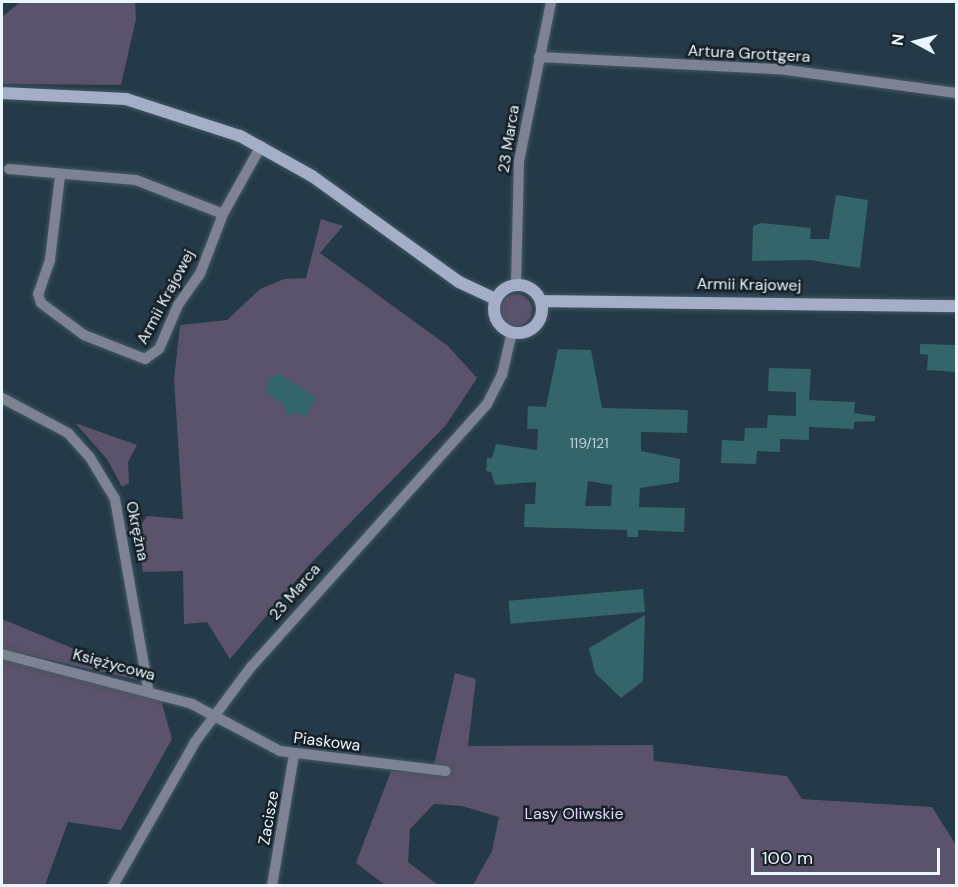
<!DOCTYPE html>
<meta charset="utf-8">
<style>
body{margin:0}
#map{position:relative;width:958px;height:887px;overflow:hidden;background:#243a48;font-family:"DM Sans",sans-serif}
div>[style]{position:absolute}
.green>*{inset:0;background:#5b526b}
.round{border-radius:50%}
.building>*{inset:0;background:#33656a;transform-origin:0 0}
.roads{filter:drop-shadow(0 0 2px #445865) drop-shadow(0 0 2px #445865)}
.street>*{height:10px;margin:-5px;padding:0 5px;transform-origin:5px;border-radius:5px;background:#7d8393}
.secondary>*{height:12px;margin:-6px;padding:0 6px;transform-origin:6px;border-radius:6px;background:#a4aec7}
.secondary>.ring{margin:-6px;padding:0;box-sizing:content-box;background:none;border:12px solid #a4aec7;border-radius:50%}
span{translate:-50% -50%;white-space:nowrap;text-align:center;line-height:1.15;-webkit-text-stroke:5px #162026;paint-order:stroke}
.number-label{font-size:14px;color:#bcd2da}
.number-label span{-webkit-text-stroke-width:0}
.street-label{font-size:16px;color:#e9f6ff}
.park-label{font-size:16px;color:#e2d5f9}
.frame{position:absolute;inset:0;border:3px solid #e9f6ff;pointer-events:none}
.north{position:absolute;left:886px;top:12px;width:60px;height:60px;-webkit-text-stroke:4px #162026;paint-order:stroke;rotate:277deg;font-size:16px;font-weight:700;line-height:24px;text-align:center;color:#e9f6ff}
.north::after{content:'';display:block;margin:auto;width:21px;height:27px;background:#e9f6ff;clip-path:polygon(50% 0,100% 100%,50% 72%,0 100%)}
.scale{position:absolute;left:751px;top:848px;width:189px;height:27px;box-sizing:border-box;border:3px solid #e9f6ff;border-top:0;padding-left:8px;font-size:18px;line-height:21px;white-space:nowrap;color:#e9f6ff;-webkit-text-stroke:4px #162026;paint-order:stroke}
</style>
<div id="map">
<div class="green">
<div style="clip-path:polygon(20px 2px,135px 2px,136px 19px,121px 85px,2px 84px,2px 17px)"></div>
<div style="clip-path:polygon(321px 219px,343px 226px,320px 253px,448px 346px,477px 378px,446px 425px,309px 565px,230px 659px,207px 622px,184px 624px,183px 571px,143px 572px,137px 530px,147px 516px,183px 519px,174px 379px,180px 325px,227px 320px,260px 289px,284px 279px,306px 278px)"></div>
<div class="round" style="left:500px;top:294px;width:32px;height:32px"></div>
<div style="clip-path:polygon(75px 423px,137px 445px,128px 462px,129px 483px,122px 487px,107px 459px)"></div>
<div style="clip-path:polygon(2px 619px,137px 675px,137px 680px,2px 649px)"></div>
<div style="clip-path:polygon(2px 659px,161px 700px,172px 739px,121px 830px,68px 822px,45px 885px,2px 885px)"></div>
<div style="clip-path:polygon(455px 673px,476px 679px,468px 746px,653px 745px,654px 761px,787px 776px,802px 799px,932px 807px,956px 845px,956px 885px,473px 885px,492px 851px,499px 817px,462px 806px,434px 804px,410px 829px,408px 862px,438px 885px,385px 885px,356px 863px,391px 771px,432px 773px)"></div>
</div>
<div class="building">
<div style="clip-path:polygon(836px 195px,868px 200px,860px 268px,810px 260px,752px 261px,753px 226px,761px 223px,811px 228px,810px 239px,829px 239px)"></div>
<div style="clip-path:polygon(920px 344px,957px 345px,957px 372px,927px 370px,928px 355px,920px 354px)"></div>
<div style="clip-path:polygon(evenodd,558px 349px,591px 350px,602px 408px,688px 410px,687px 433px,641px 432px,641px 451px,680px 459px,679px 482px,640px 488px,639px 507px,685px 508px,684px 532px,638px 530px,638px 537px,627px 537px,627px 530px,524px 527px,525px 504px,535px 504px,536px 482px,495px 485px,491px 472px,486px 471px,487px 458px,492px 458px,496px 444px,537px 450px,538px 429px,527px 429px,528px 406px,546px 407px,558px 349px,588px 481px,612px 485px,611px 506px,585px 506px,588px 481px)"></div>
<div style="clip-path:polygon(769px 368px,811px 369px,809px 400px,855px 402px,854px 413px,875px 416px,875px 421px,854px 422px,854px 429px,809px 427px,809px 440px,780px 439px,780px 452px,757px 451px,756px 464px,721px 463px,722px 440px,744px 441px,745px 428px,767px 428px,768px 415px,796px 416px,796px 392px,768px 391px)"></div>
<div style="clip-path:polygon(278px 373px,317px 398px,305px 418px,297px 413px,287px 416px,284px 405px,266px 393px,268px 380px)"></div>
<div style="left:643px;top:589px;width:23px;height:135px;rotate:85deg"></div>
<div style="clip-path:polygon(645px 615px,643px 681px,621px 698px,595px 673px,589px 648px)"></div>
</div>
<div class="roads">
<div class="street">
<div style="left:539px;top:57px;width:240px;rotate:2.9deg"></div>
<div style="left:779px;top:69px;width:179px;rotate:7.7deg"></div>
<div style="left:9px;top:169px;width:127px;rotate:5deg"></div>
<div style="left:136px;top:180px;width:93px;rotate:21.3deg"></div>
<div style="left:60px;top:176px;width:85px;rotate:96.8deg"></div>
<div style="left:50px;top:260px;width:36px;rotate:109deg"></div>
<div style="left:38px;top:294px;width:9px;rotate:72deg"></div>
<div style="left:41px;top:303px;width:54px;rotate:36.7deg"></div>
<div style="left:84px;top:335px;width:66px;rotate:21.5deg"></div>
<div style="left:145px;top:359px;width:17px;rotate:-36deg"></div>
<div style="left:159px;top:349px;width:48px;rotate:-66.6deg"></div>
<div style="left:178px;top:305px;width:38px;rotate:-55deg"></div>
<div style="left:200px;top:274px;width:64px;rotate:-69deg"></div>
<div style="left:223px;top:214px;width:78px;rotate:-60.8deg"></div>
<div style="left:516px;top:284px;width:123px;rotate:-88.6deg"></div>
<div style="left:519px;top:161px;width:162px;rotate:-78.6deg"></div>
<div style="left:2px;top:398px;width:75px;rotate:27.9deg"></div>
<div style="left:68px;top:433px;width:31px;rotate:48deg"></div>
<div style="left:89px;top:456px;width:50px;rotate:58.8deg"></div>
<div style="left:115px;top:499px;width:193px;rotate:80.1deg"></div>
<div style="left:2px;top:654px;width:196px;rotate:14.7deg"></div>
<div style="left:192px;top:704px;width:100px;rotate:28.1deg"></div>
<div style="left:280px;top:751px;width:167px;rotate:6.9deg"></div>
<div style="left:113px;top:886px;width:166px;rotate:-60.3deg"></div>
<div style="left:195px;top:742px;width:94px;rotate:-53.3deg"></div>
<div style="left:251px;top:667px;width:353px;rotate:-48.1deg"></div>
<div style="left:487px;top:404px;width:33px;rotate:-63deg"></div>
<div style="left:502px;top:375px;width:44px;rotate:-76.9deg"></div>
<div style="left:272px;top:886px;width:134px;rotate:-80.5deg"></div>
</div>
<div class="secondary">
<div style="left:2px;top:93px;width:124px;rotate:2.8deg"></div>
<div style="left:126px;top:99px;width:120px;rotate:18deg"></div>
<div style="left:240px;top:136px;width:82px;rotate:29.1deg"></div>
<div style="left:312px;top:176px;width:181px;rotate:35.8deg"></div>
<div style="left:459px;top:282px;width:40px;rotate:25deg"></div>
<div class="ring" style="left:494px;top:285px;width:36px;height:36px"></div>
<div style="left:541px;top:301px;width:415px;rotate:0.7deg"></div>
</div>
</div>
<div class="number-label">
<span style="left:589px;top:443px">119/121</span>
</div>
<div class="street-label">
<span style="left:749px;top:54px;rotate:3deg">Artura Grottgera</span>
<span style="left:509px;top:139px;rotate:-81deg">23 Marca</span>
<span style="left:749px;top:285px;rotate:1deg">Armii Krajowej</span>
<span style="left:166px;top:297px;rotate:-62deg">Armii Krajowej</span>
<span style="left:137px;top:531px;rotate:78deg">Okrężna</span>
<span style="left:295px;top:592px;rotate:-49deg">23 Marca</span>
<span style="left:114px;top:665px;rotate:15deg">Księżycowa</span>
<span style="left:327px;top:742px;rotate:7deg">Piaskowa</span>
<span style="left:269px;top:818px;rotate:-80deg">Zacisze</span>
</div>
<div class="park-label">
<span style="left:574px;top:814px">Lasy Oliwskie</span>
</div>
<div class="frame"></div>
<div class="north">N</div>
<div class="scale">100 m</div>
</div>
